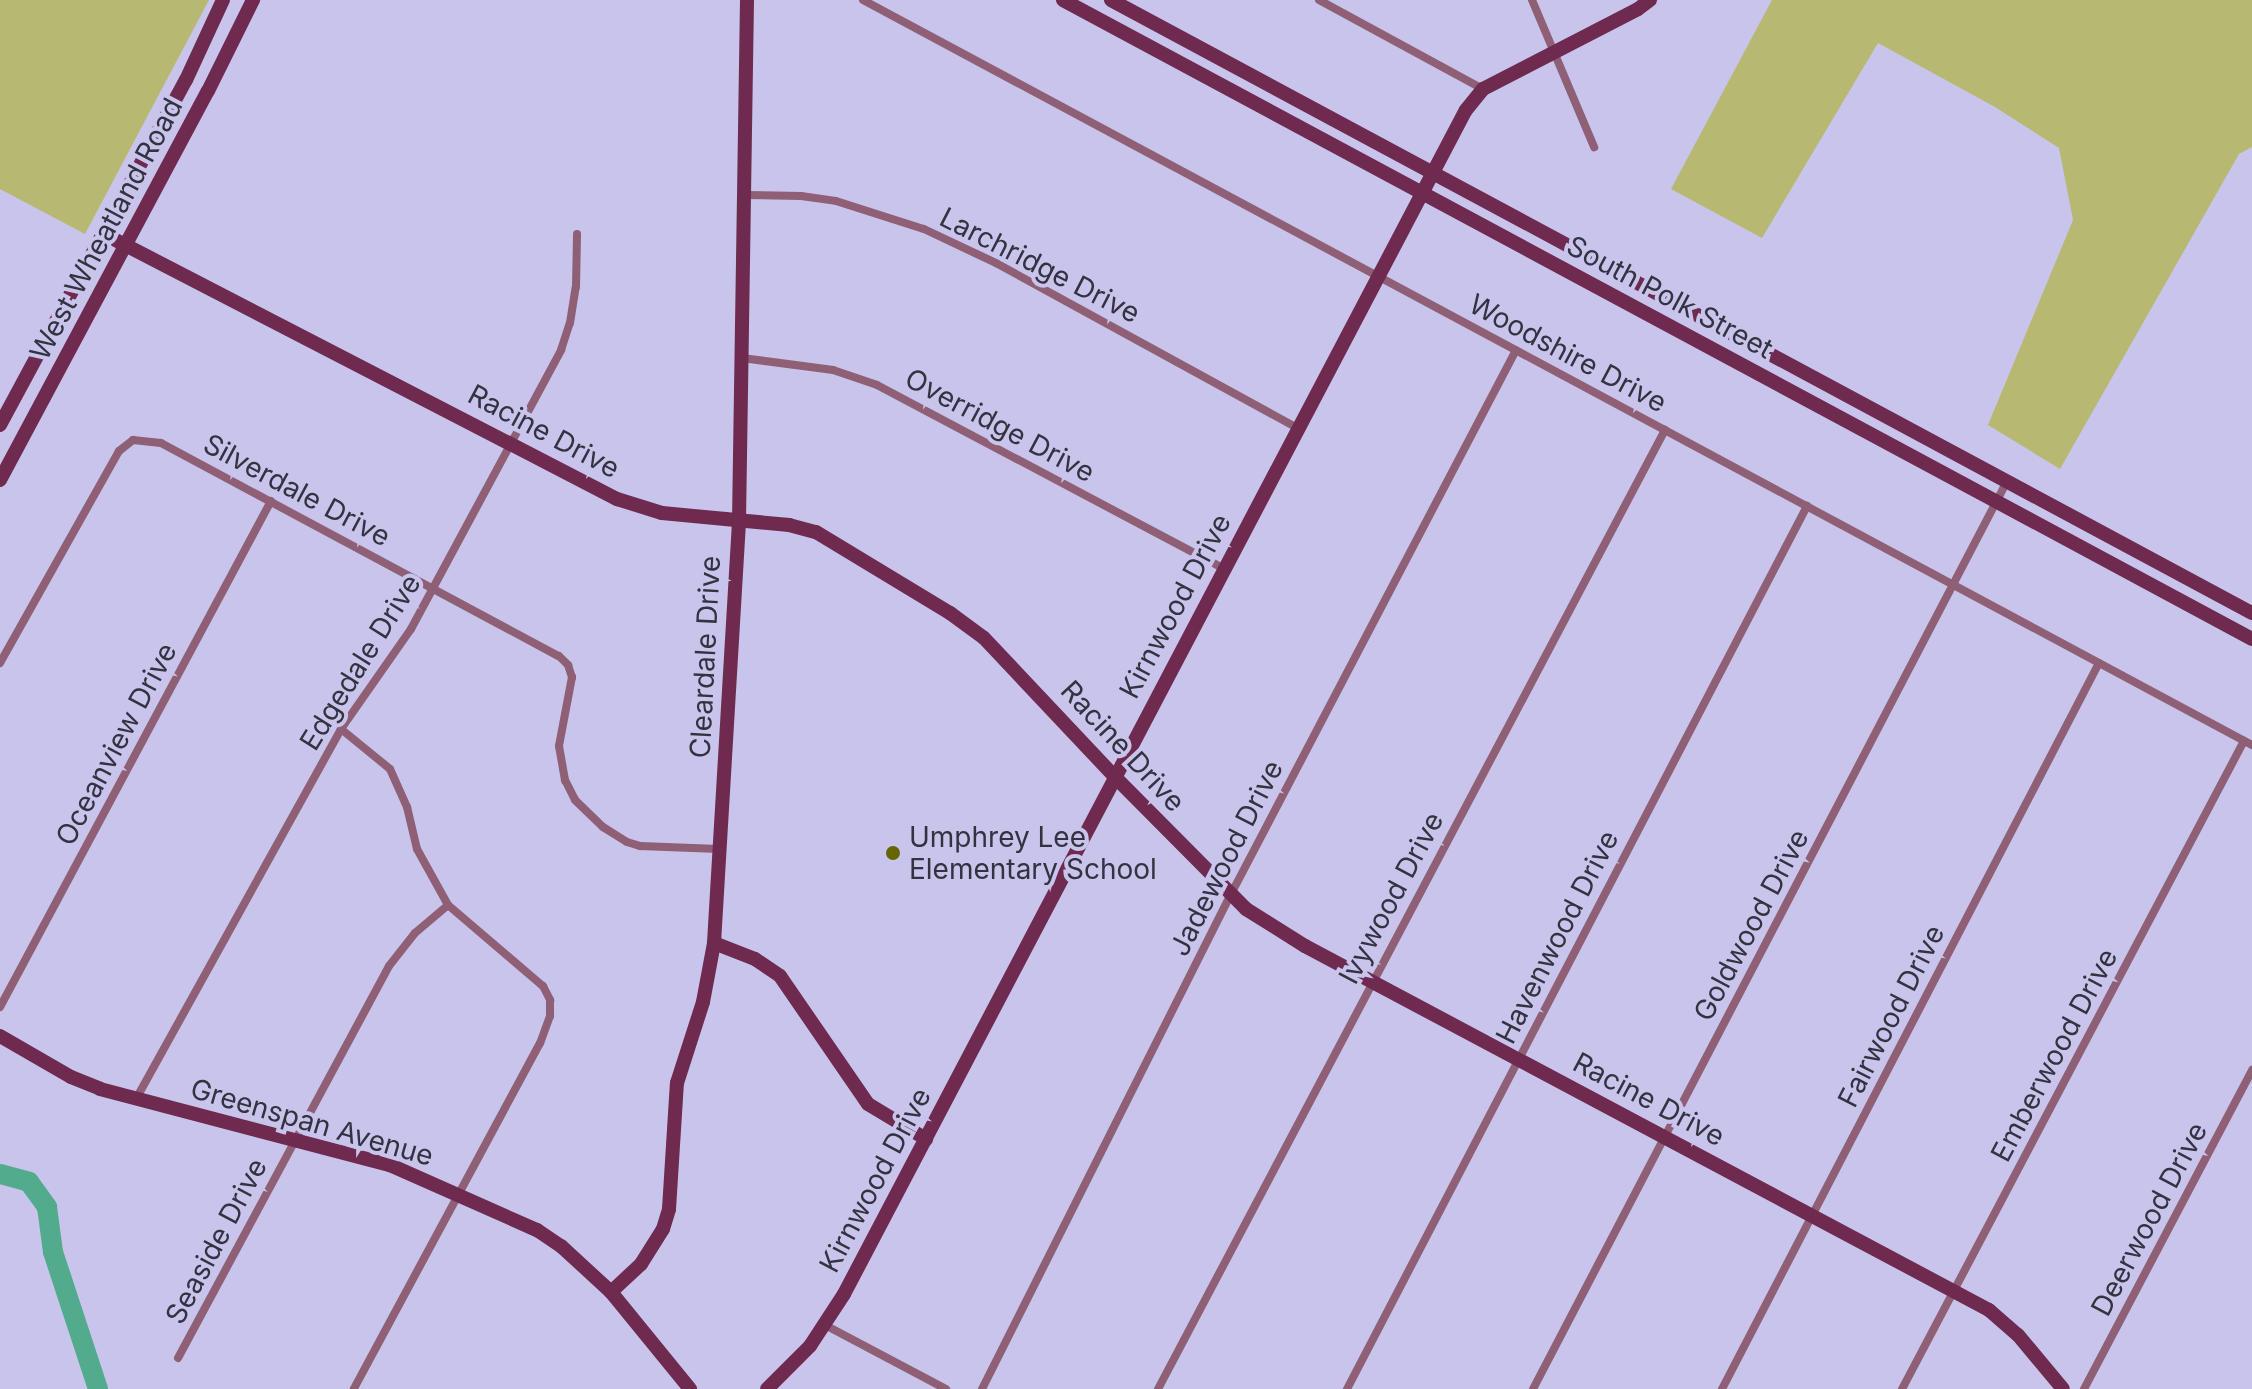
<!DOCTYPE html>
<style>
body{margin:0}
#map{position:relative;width:2252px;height:1389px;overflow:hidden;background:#c8c4eb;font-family:Inter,sans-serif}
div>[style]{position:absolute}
.green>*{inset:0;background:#b7b973}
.river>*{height:20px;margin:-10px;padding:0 10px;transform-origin:10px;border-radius:10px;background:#53ab8e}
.street>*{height:8px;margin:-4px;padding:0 4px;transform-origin:4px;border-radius:4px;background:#8f5f76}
.secondary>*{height:14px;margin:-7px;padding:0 7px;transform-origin:7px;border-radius:7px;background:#6e2a4f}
.dots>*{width:22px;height:22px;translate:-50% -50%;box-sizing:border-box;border:4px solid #c8c4eb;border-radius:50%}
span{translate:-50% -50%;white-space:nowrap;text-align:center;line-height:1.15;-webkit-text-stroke:8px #c8c4eb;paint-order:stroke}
.street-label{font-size:28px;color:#343241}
.poi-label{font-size:28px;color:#343241}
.left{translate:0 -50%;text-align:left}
</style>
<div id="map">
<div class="green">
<div style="clip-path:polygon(0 0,209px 0,85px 234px,0 189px)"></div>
<div style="clip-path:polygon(1772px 0,2252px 0,2252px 147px,2239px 154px,2060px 469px,1988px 425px,2073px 220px,2059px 148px,1995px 107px,1878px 43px,1762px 238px,1671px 189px)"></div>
</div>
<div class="river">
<div style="left:0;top:1174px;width:30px;rotate:15deg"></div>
<div style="left:29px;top:1182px;width:31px;rotate:54deg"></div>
<div style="left:47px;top:1207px;width:45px;rotate:82.4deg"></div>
<div style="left:53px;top:1252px;width:144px;rotate:71.8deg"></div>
</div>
<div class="street">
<div style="left:863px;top:0;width:1576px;rotate:28.21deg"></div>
<div style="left:1319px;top:0;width:187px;rotate:28.5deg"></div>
<div style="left:1532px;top:0;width:160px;rotate:67.1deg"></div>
<div style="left:744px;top:195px;width:57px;rotate:1deg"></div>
<div style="left:801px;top:196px;width:35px;rotate:8deg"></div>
<div style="left:836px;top:201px;width:92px;rotate:17.7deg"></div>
<div style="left:924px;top:229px;width:80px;rotate:25.3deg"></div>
<div style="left:996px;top:263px;width:344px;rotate:28.7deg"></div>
<div style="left:742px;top:358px;width:92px;rotate:7.5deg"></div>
<div style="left:833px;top:370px;width:46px;rotate:18.8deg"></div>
<div style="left:877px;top:385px;width:393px;rotate:27.9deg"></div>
<div style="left:0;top:663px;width:243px;rotate:-60.7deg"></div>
<div style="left:119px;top:451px;width:18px;rotate:-38deg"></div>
<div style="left:133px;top:440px;width:28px;rotate:6deg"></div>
<div style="left:161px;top:443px;width:451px;rotate:28.2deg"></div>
<div style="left:559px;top:656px;width:13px;rotate:45deg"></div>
<div style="left:568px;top:665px;width:13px;rotate:72deg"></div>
<div style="left:572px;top:677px;width:70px;rotate:100.7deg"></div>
<div style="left:559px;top:746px;width:35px;rotate:80deg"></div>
<div style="left:565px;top:780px;width:22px;rotate:63deg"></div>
<div style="left:575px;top:800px;width:39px;rotate:44deg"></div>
<div style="left:603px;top:827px;width:28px;rotate:32deg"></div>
<div style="left:627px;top:842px;width:14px;rotate:17deg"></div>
<div style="left:640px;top:846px;width:79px;rotate:2.2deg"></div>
<div style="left:341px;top:729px;width:63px;rotate:39.2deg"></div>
<div style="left:390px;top:769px;width:42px;rotate:65.9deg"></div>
<div style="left:407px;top:807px;width:43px;rotate:76.6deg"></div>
<div style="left:417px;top:849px;width:64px;rotate:61deg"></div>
<div style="left:448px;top:905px;width:125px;rotate:40.5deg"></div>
<div style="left:543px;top:986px;width:16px;rotate:63deg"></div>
<div style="left:550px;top:1000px;width:16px;rotate:90deg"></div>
<div style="left:550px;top:1016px;width:29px;rotate:110deg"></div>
<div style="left:540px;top:1043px;width:393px;rotate:118.3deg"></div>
<div style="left:0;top:1007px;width:574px;rotate:-61.83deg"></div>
<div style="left:136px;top:1099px;width:423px;rotate:-61deg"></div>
<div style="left:341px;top:729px;width:122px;rotate:-55deg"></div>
<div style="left:411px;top:629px;width:317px;rotate:-61.7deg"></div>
<div style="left:561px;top:350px;width:28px;rotate:-72deg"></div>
<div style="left:570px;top:323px;width:36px;rotate:-81deg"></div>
<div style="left:576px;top:287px;width:53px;rotate:-88.9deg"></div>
<div style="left:825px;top:1325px;width:137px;rotate:27.9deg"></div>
<div style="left:178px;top:1358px;width:445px;rotate:-61.7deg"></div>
<div style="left:389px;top:966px;width:42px;rotate:-51.8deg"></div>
<div style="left:415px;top:933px;width:43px;rotate:-40.3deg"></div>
<div style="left:982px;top:1389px;width:552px;rotate:-63.3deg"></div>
<div style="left:1230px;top:896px;width:616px;rotate:-62.35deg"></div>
<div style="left:1158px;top:1389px;width:1085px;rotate:-62.14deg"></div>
<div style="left:1347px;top:1389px;width:996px;rotate:-62.48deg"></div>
<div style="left:1533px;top:1389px;width:1024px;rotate:-62.43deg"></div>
<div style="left:1722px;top:1389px;width:818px;rotate:-62.56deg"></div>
<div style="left:1902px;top:1389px;width:733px;rotate:-62.18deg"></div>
<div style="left:2084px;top:1389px;width:361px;rotate:-62.2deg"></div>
</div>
<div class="secondary">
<div style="left:1063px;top:0;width:1350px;rotate:28.25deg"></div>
<div style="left:1111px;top:0;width:1295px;rotate:28.25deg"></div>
<div style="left:102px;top:233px;width:580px;rotate:27.32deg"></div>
<div style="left:617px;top:499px;width:47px;rotate:17.3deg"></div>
<div style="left:662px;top:513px;width:128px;rotate:5.4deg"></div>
<div style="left:789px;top:525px;width:28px;rotate:15deg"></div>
<div style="left:816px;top:532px;width:157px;rotate:31.2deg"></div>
<div style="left:950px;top:613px;width:42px;rotate:36.3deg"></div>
<div style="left:984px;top:638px;width:191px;rotate:46.7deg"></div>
<div style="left:1115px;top:777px;width:186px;rotate:45.2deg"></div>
<div style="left:1246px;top:909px;width:70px;rotate:32.1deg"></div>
<div style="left:1305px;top:946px;width:775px;rotate:28.02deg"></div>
<div style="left:1989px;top:1310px;width:38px;rotate:41deg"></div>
<div style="left:2018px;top:1335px;width:70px;rotate:50.2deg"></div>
<div style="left:0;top:425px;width:392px;rotate:-61.7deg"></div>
<div style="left:186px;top:80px;width:88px;rotate:-65.2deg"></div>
<div style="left:0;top:480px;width:441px;rotate:-61.9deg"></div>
<div style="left:208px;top:91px;width:102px;rotate:-63.7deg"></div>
<div style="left:714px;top:943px;width:44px;rotate:21.3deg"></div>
<div style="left:755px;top:959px;width:30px;rotate:34deg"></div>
<div style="left:780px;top:976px;width:155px;rotate:55.5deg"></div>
<div style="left:868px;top:1104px;width:68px;rotate:31.1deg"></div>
<div style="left:0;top:1036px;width:82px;rotate:30deg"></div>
<div style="left:71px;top:1077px;width:31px;rotate:22deg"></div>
<div style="left:100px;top:1089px;width:300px;rotate:14.7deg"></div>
<div style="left:390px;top:1165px;width:161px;rotate:23.9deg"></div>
<div style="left:537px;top:1230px;width:29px;rotate:34deg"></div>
<div style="left:561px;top:1246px;width:68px;rotate:42.6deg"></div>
<div style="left:611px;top:1292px;width:125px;rotate:50.8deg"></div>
<div style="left:611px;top:1292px;width:41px;rotate:-43deg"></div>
<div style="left:641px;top:1264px;width:41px;rotate:-57.8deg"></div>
<div style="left:663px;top:1229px;width:21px;rotate:-73deg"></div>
<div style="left:669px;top:1209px;width:126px;rotate:-86.4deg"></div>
<div style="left:677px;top:1083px;width:85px;rotate:-72.2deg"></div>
<div style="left:703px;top:1002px;width:60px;rotate:-79.4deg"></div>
<div style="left:714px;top:943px;width:423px;rotate:-86.6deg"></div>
<div style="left:739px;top:521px;width:521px;rotate:-89.12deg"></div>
<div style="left:767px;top:1389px;width:61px;rotate:-45deg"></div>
<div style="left:810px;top:1346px;width:62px;rotate:-56.8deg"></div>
<div style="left:844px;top:1294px;width:1337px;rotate:-62.29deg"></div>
<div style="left:1466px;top:110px;width:27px;rotate:-51deg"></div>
<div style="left:1483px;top:89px;width:174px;rotate:-27.3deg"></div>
<div style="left:1638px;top:9px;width:15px;rotate:-37deg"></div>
</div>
<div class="dots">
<div style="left:893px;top:853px;background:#656600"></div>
</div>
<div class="street-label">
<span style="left:106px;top:229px;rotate:-62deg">West Wheatland Road</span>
<span style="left:1040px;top:265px;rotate:27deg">Larchridge Drive</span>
<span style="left:1670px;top:297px;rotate:28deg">South Polk Street</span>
<span style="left:1568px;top:353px;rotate:28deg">Woodshire Drive</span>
<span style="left:1000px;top:425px;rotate:28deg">Overridge Drive</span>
<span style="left:544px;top:431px;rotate:28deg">Racine Drive</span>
<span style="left:297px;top:490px;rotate:28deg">Silverdale Drive</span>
<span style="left:1175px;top:606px;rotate:-62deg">Kirnwood Drive</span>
<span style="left:705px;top:657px;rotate:-87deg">Cleardale Drive</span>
<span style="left:360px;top:662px;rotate:-58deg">Edgedale Drive</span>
<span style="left:116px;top:744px;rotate:-62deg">Oceanview Drive</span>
<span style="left:1123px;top:746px;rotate:47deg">Racine Drive</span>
<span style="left:1226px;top:858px;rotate:-63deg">Jadewood Drive</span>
<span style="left:1391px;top:898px;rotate:-62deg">Ivywood Drive</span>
<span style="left:1751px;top:925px;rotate:-62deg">Goldwood Drive</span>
<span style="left:1557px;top:937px;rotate:-63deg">Havenwood Drive</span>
<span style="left:1891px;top:1016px;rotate:-63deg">Fairwood Drive</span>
<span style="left:2054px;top:1055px;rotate:-62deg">Emberwood Drive</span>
<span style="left:1649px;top:1099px;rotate:28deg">Racine Drive</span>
<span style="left:312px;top:1122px;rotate:16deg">Greenspan Avenue</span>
<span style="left:875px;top:1180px;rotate:-62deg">Kirnwood Drive</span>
<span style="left:2149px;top:1219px;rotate:-62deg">Deerwood Drive</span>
<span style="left:216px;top:1241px;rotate:-62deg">Seaside Drive</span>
</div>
<div class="poi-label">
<span class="left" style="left:909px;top:853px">Umphrey Lee<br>Elementary School</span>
</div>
</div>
